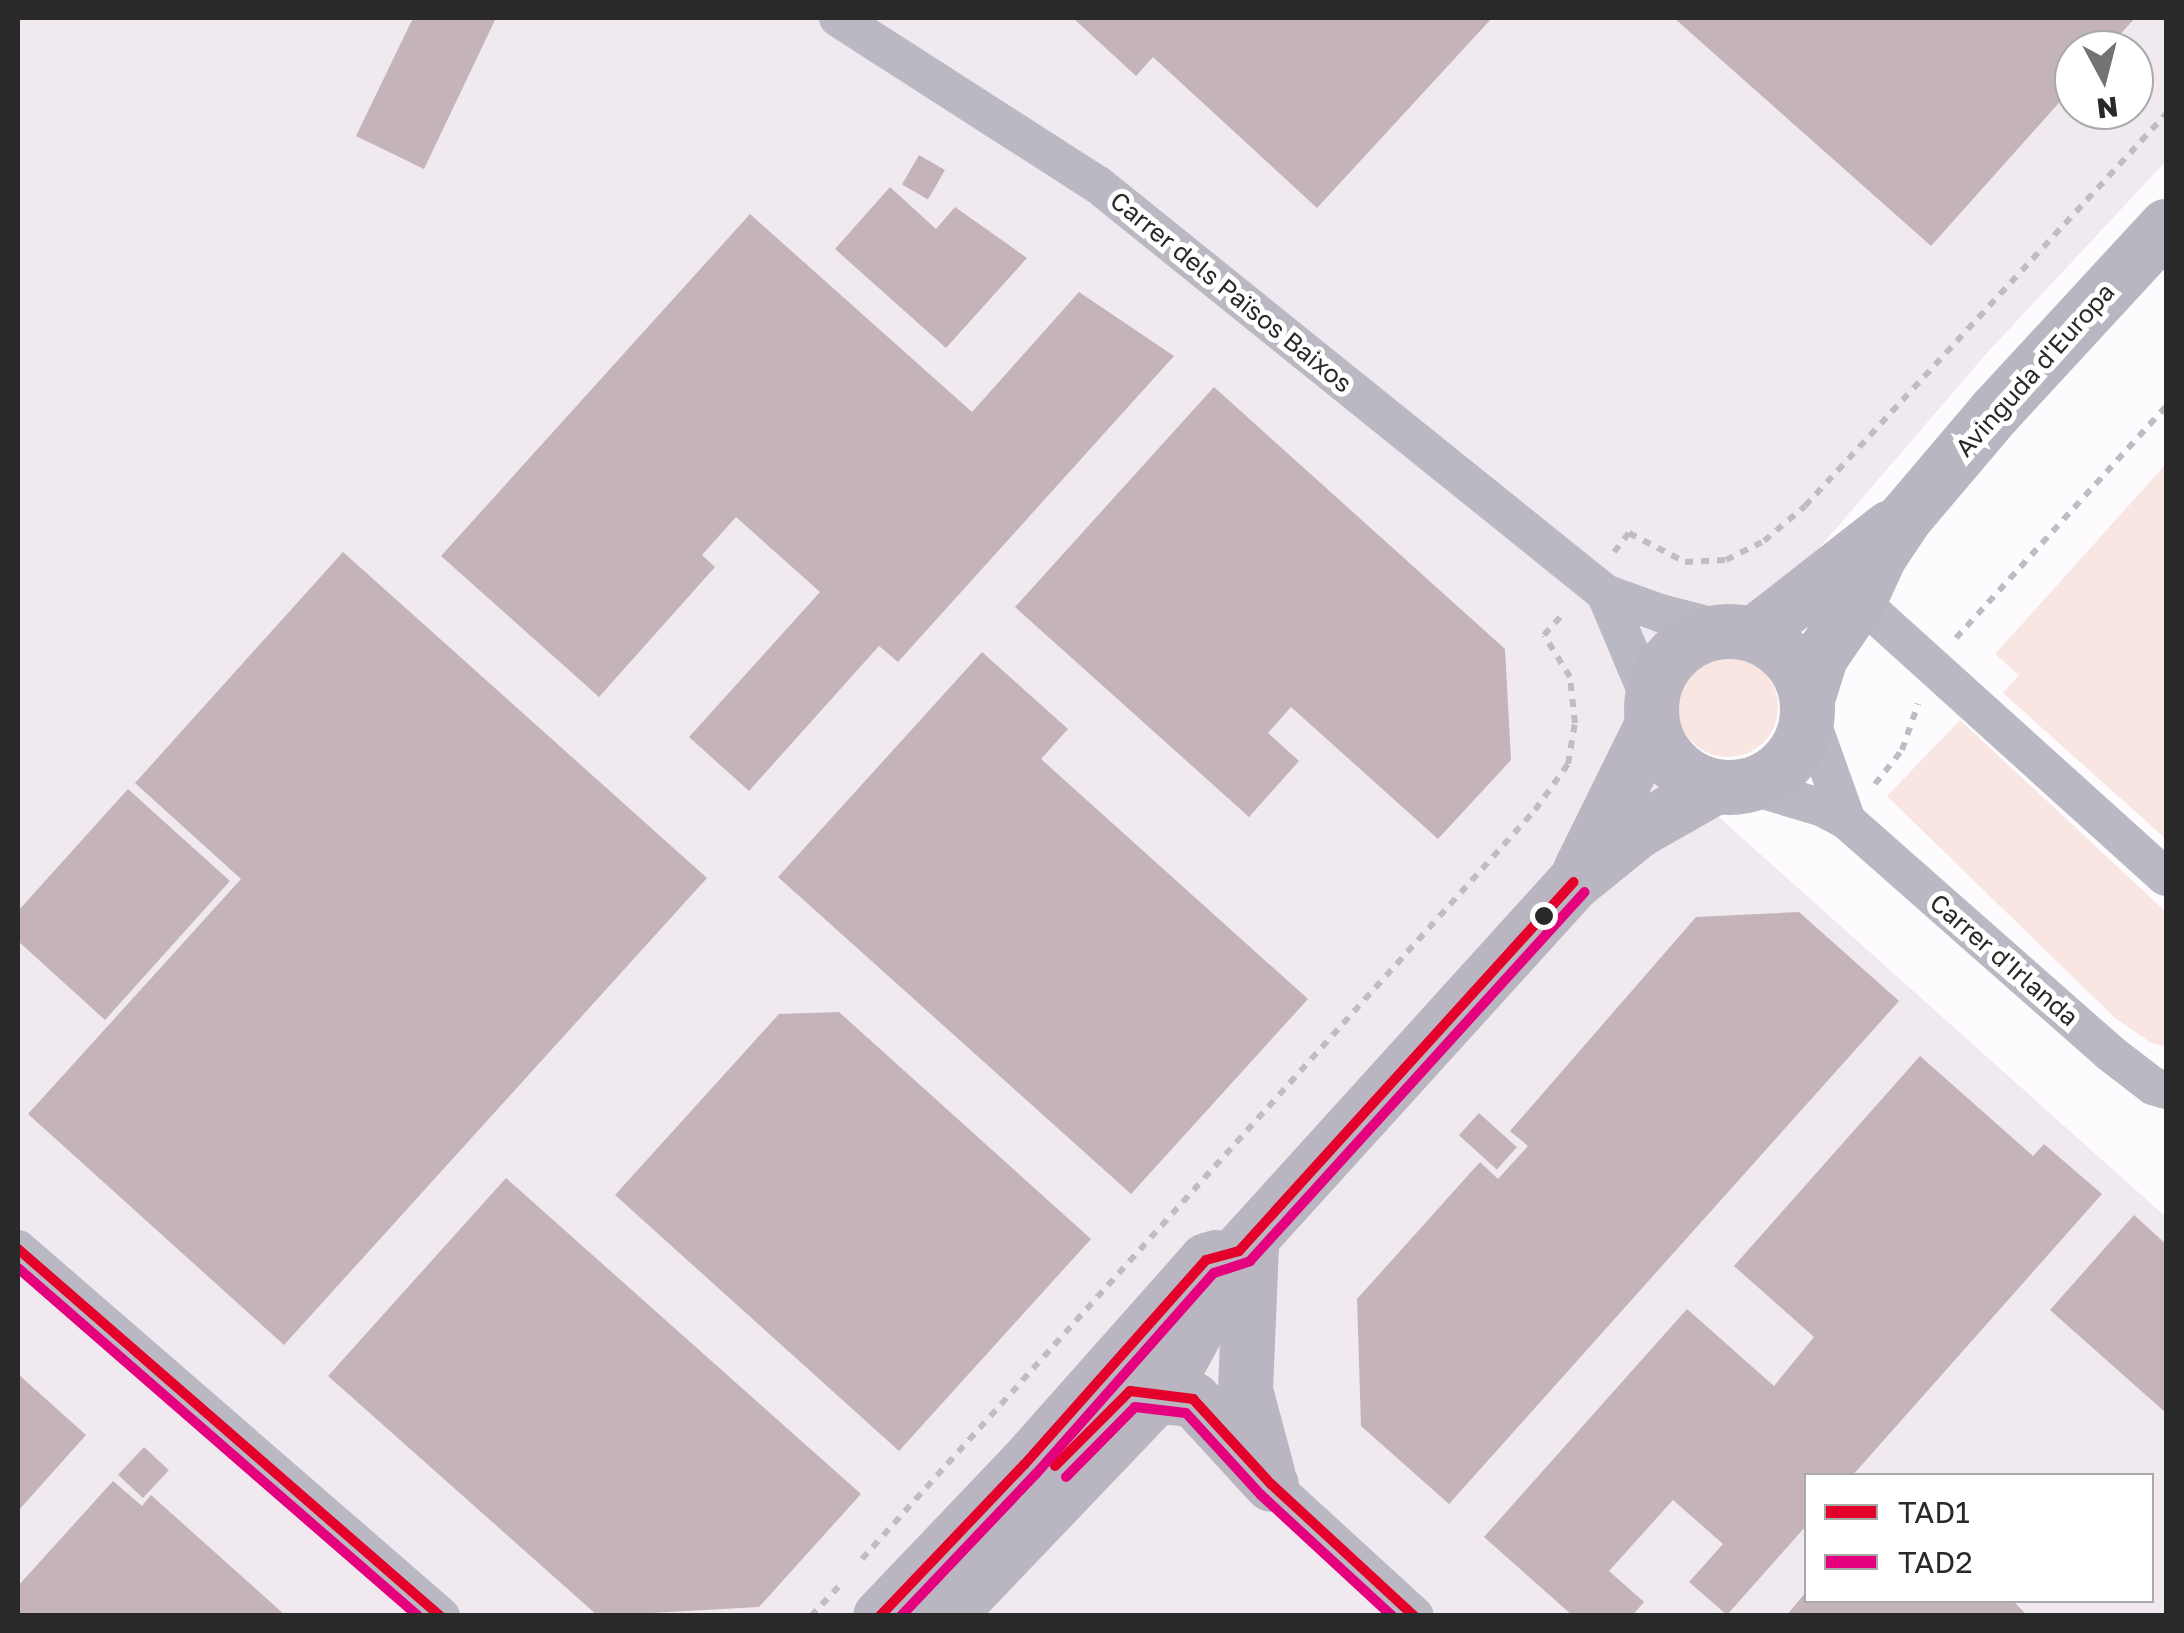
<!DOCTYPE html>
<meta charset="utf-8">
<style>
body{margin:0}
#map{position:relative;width:2184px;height:1633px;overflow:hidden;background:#fdfbfd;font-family:"Golos Text",sans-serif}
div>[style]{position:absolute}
.built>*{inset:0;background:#f0eaf0}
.green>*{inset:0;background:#f9e5e2}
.round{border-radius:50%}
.building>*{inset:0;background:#c4b4ba;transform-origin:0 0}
.path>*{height:6px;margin-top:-3px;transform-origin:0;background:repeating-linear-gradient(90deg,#bebdc3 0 8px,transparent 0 16px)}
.street>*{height:38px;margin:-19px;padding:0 19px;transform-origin:19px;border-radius:19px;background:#bab8c2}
.secondary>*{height:55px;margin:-27.5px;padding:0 27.5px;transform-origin:27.5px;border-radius:27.5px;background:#b9b6c1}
.secondary>.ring{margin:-27.5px;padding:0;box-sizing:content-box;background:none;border:55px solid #b9b6c1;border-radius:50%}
.bus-1>*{height:10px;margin:-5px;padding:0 5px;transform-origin:5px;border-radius:5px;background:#e4002b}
.bus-2>*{height:10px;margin:-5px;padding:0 5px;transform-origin:5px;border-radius:5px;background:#e5007d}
.dots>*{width:28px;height:28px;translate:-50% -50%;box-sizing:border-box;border:5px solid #fff;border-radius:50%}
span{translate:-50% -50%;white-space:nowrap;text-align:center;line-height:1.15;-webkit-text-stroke:10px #fff;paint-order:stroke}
.street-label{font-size:25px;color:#2a292a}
.frame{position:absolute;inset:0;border:20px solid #2a292a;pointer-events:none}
.legend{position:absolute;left:1804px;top:1473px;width:350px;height:130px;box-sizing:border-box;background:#fff;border:2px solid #aaa9aa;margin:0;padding:12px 18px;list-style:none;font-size:30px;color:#2a292a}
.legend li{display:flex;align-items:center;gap:20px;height:50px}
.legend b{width:50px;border:2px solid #aaa9aa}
.north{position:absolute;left:2054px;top:30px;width:100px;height:100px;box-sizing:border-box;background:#fff;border:2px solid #aaa9aa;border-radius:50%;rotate:173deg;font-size:28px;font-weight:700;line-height:40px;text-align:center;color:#2a292a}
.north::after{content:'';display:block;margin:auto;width:35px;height:45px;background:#747274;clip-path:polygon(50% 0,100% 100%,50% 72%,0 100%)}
</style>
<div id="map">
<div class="built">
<div style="clip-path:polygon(evenodd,18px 18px,2166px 18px,2166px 161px,1986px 354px,1645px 751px,2166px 1217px,2166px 1615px,18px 1615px,18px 18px,2074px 50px,2134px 50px,2134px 110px,2074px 110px,2074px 50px,18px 18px,1806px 1476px,2152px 1476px,2152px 1600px,1806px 1600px,1806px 1476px)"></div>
</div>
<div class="green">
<div style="clip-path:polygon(2166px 464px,2166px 839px,2003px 693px,2019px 675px,1995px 654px)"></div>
<div class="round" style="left:1678px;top:657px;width:100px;height:100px"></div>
<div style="clip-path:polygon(1960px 720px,2166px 912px,2166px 1047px,2150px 1042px,2115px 1018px,1887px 796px)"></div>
</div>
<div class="building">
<div style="clip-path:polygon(413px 18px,496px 18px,424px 169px,356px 136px)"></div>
<div style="clip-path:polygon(1073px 18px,1492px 18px,1317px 208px,1153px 57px,1136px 76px)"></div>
<div style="clip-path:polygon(1674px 18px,2135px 18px,2106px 50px,2074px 50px,2074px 86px,1931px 246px)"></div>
<div style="left:919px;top:155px;width:30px;height:34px;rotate:30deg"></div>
<div style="clip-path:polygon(890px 187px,936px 229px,955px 207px,1027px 258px,946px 348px,835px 249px)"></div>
<div style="clip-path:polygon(750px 214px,972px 412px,1079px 292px,1174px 356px,898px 662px,879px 646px,749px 791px,689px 737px,820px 592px,736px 517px,702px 555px,715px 567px,599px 697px,441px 556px)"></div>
<div style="clip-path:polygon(1214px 387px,1505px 649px,1511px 760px,1438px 839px,1291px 707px,1268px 733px,1299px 761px,1249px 817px,1015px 607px)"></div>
<div style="clip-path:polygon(343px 552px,707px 878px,284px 1345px,28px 1114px,241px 879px,135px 783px)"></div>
<div style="clip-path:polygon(982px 652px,1068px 729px,1041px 759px,1308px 999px,1131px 1194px,778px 877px)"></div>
<div style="clip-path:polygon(128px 789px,230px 881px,105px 1020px,18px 941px,18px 911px)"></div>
<div style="clip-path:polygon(1799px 912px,1899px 1001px,1449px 1504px,1361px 1426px,1357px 1299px,1480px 1162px,1498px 1179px,1528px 1146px,1510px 1131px,1696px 917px)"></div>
<div style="clip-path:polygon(839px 1012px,1091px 1239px,899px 1451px,615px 1195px,779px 1014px)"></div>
<div style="clip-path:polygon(1920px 1056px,2033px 1156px,2044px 1144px,2102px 1194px,1852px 1476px,1806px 1476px,1806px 1526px,1727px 1615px,1689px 1582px,1723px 1544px,1673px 1500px,1609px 1571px,1644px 1602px,1632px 1616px,1573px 1616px,1484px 1537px,1687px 1309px,1774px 1386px,1814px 1337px,1734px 1266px)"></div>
<div style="left:1479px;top:1113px;width:51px;height:30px;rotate:42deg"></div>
<div style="clip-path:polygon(506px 1178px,861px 1494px,759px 1607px,598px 1616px,328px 1376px)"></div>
<div style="clip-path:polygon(2134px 1215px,2166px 1244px,2166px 1413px,2050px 1310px)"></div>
<div style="clip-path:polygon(18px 1374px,86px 1435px,18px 1511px)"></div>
<div style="left:144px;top:1447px;width:34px;height:38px;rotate:43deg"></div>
<div style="clip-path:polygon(113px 1481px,142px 1506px,151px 1495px,286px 1616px,18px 1616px,18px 1586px)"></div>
<div style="clip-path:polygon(1806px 1592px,1806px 1600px,2012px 1600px,2028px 1616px,1786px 1616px)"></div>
</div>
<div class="path">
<div style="left:1614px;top:552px;width:24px;rotate:-52deg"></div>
<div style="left:1629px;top:533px;width:63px;rotate:27.4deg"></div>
<div style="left:1685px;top:562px;width:41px;rotate:-2.8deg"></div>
<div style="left:1726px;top:560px;width:42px;rotate:-26.6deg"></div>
<div style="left:1764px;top:541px;width:54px;rotate:-40.5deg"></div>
<div style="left:1805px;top:506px;width:533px;rotate:-47.36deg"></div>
<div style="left:1956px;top:638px;width:313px;rotate:-47.8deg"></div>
<div style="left:1875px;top:784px;width:43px;rotate:-51.5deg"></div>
<div style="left:1902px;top:750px;width:49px;rotate:-70.8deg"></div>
<div style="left:862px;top:1559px;width:1007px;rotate:-48.06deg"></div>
<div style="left:1535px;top:810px;width:57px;rotate:-54.3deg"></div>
<div style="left:1568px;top:764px;width:42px;rotate:-80.3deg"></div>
<div style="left:1575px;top:723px;width:46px;rotate:-96.2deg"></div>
<div style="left:1570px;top:677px;width:49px;rotate:-121.8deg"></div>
<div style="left:1544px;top:635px;width:31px;rotate:-48deg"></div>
<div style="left:811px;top:1616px;width:44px;rotate:-46.8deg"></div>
</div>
<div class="street">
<div style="left:838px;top:18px;width:308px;rotate:32.7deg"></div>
<div style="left:1097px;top:184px;width:652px;rotate:38.84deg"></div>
<div style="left:1605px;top:593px;width:59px;rotate:20deg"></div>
<div style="left:1660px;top:613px;width:72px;rotate:14.4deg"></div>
<div style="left:1605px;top:593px;width:116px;rotate:67.2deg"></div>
<div style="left:1859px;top:600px;width:413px;rotate:42.1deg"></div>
<div style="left:1808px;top:712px;width:116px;rotate:70.3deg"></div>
<div style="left:1747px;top:785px;width:79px;rotate:16.8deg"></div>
<div style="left:1823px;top:808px;width:27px;rotate:28deg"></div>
<div style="left:1847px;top:821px;width:351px;rotate:41.4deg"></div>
<div style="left:2110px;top:1053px;width:54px;rotate:37.5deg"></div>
<div style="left:2153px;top:1086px;width:14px;rotate:17deg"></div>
<div style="left:18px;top:1249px;width:560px;rotate:40.95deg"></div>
<div style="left:1271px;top:1484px;width:195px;rotate:42.5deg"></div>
</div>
<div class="secondary">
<div class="ring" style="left:1651px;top:631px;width:101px;height:101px"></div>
<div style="left:1753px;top:634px;width:174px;rotate:-38deg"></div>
<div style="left:1807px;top:699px;width:44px;rotate:-72.8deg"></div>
<div style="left:1820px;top:657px;width:69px;rotate:-55.6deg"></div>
<div style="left:1859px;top:600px;width:48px;rotate:-65.6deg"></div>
<div style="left:1879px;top:556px;width:47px;rotate:-56.3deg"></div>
<div style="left:1905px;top:517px;width:139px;rotate:-49.7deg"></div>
<div style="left:1995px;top:411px;width:252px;rotate:-47.3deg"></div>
<div style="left:1580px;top:870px;width:161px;rotate:-63.8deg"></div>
<div style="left:1251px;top:1246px;width:144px;rotate:92.4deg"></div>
<div style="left:1245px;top:1390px;width:85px;rotate:75deg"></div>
<div style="left:1128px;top:1393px;width:65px;rotate:5.3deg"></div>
<div style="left:1193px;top:1399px;width:115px;rotate:47.5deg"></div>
<div style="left:880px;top:1616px;width:209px;rotate:-46.4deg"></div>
<div style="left:1024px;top:1465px;width:274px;rotate:-48.4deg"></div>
<div style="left:1206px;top:1260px;width:10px;rotate:-17deg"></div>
<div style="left:946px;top:1616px;width:317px;rotate:-46.3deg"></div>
<div style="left:1165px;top:1387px;width:155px;rotate:-61.4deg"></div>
<div style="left:1239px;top:1251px;width:498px;rotate:-47.8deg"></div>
<div style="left:1574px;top:882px;width:82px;rotate:-39.1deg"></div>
<div style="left:1638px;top:830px;width:87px;rotate:-29.5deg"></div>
</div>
<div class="bus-1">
<div style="left:18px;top:1249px;width:559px;rotate:41.01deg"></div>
<div style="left:1055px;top:1466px;width:106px;rotate:-45deg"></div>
<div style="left:1130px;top:1391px;width:64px;rotate:7.2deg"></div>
<div style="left:1193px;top:1399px;width:115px;rotate:47.5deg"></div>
<div style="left:1271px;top:1484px;width:195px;rotate:42.7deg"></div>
<div style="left:880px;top:1616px;width:209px;rotate:-46.4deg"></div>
<div style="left:1024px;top:1465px;width:274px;rotate:-48.4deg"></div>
<div style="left:1206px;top:1260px;width:34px;rotate:-15deg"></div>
<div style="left:1239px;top:1251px;width:498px;rotate:-47.8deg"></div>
</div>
<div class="bus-2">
<div style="left:18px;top:1268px;width:530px;rotate:41.02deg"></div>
<div style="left:1066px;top:1477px;width:98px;rotate:-45.4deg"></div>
<div style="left:1135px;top:1407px;width:51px;rotate:6.7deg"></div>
<div style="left:1186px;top:1413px;width:111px;rotate:47.6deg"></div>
<div style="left:1261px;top:1495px;width:178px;rotate:42.7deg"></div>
<div style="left:901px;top:1616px;width:195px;rotate:-46.5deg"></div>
<div style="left:1035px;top:1475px;width:270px;rotate:-48.5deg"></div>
<div style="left:1214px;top:1273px;width:38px;rotate:-18deg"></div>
<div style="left:1250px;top:1261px;width:498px;rotate:-47.8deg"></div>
</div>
<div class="dots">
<div style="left:1544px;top:916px;background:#2a292a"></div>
</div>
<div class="street-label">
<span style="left:1231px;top:292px;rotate:39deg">Carrer dels Països Baixos</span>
<span style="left:2035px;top:370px;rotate:-48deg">Avinguda d'Europa</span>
<span style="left:2004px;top:960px;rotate:41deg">Carrer d'Irlanda</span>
</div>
<div class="frame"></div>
<ul class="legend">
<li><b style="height:12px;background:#e4002b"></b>TAD1</li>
<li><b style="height:12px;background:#e5007d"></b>TAD2</li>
</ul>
<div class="north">N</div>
</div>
